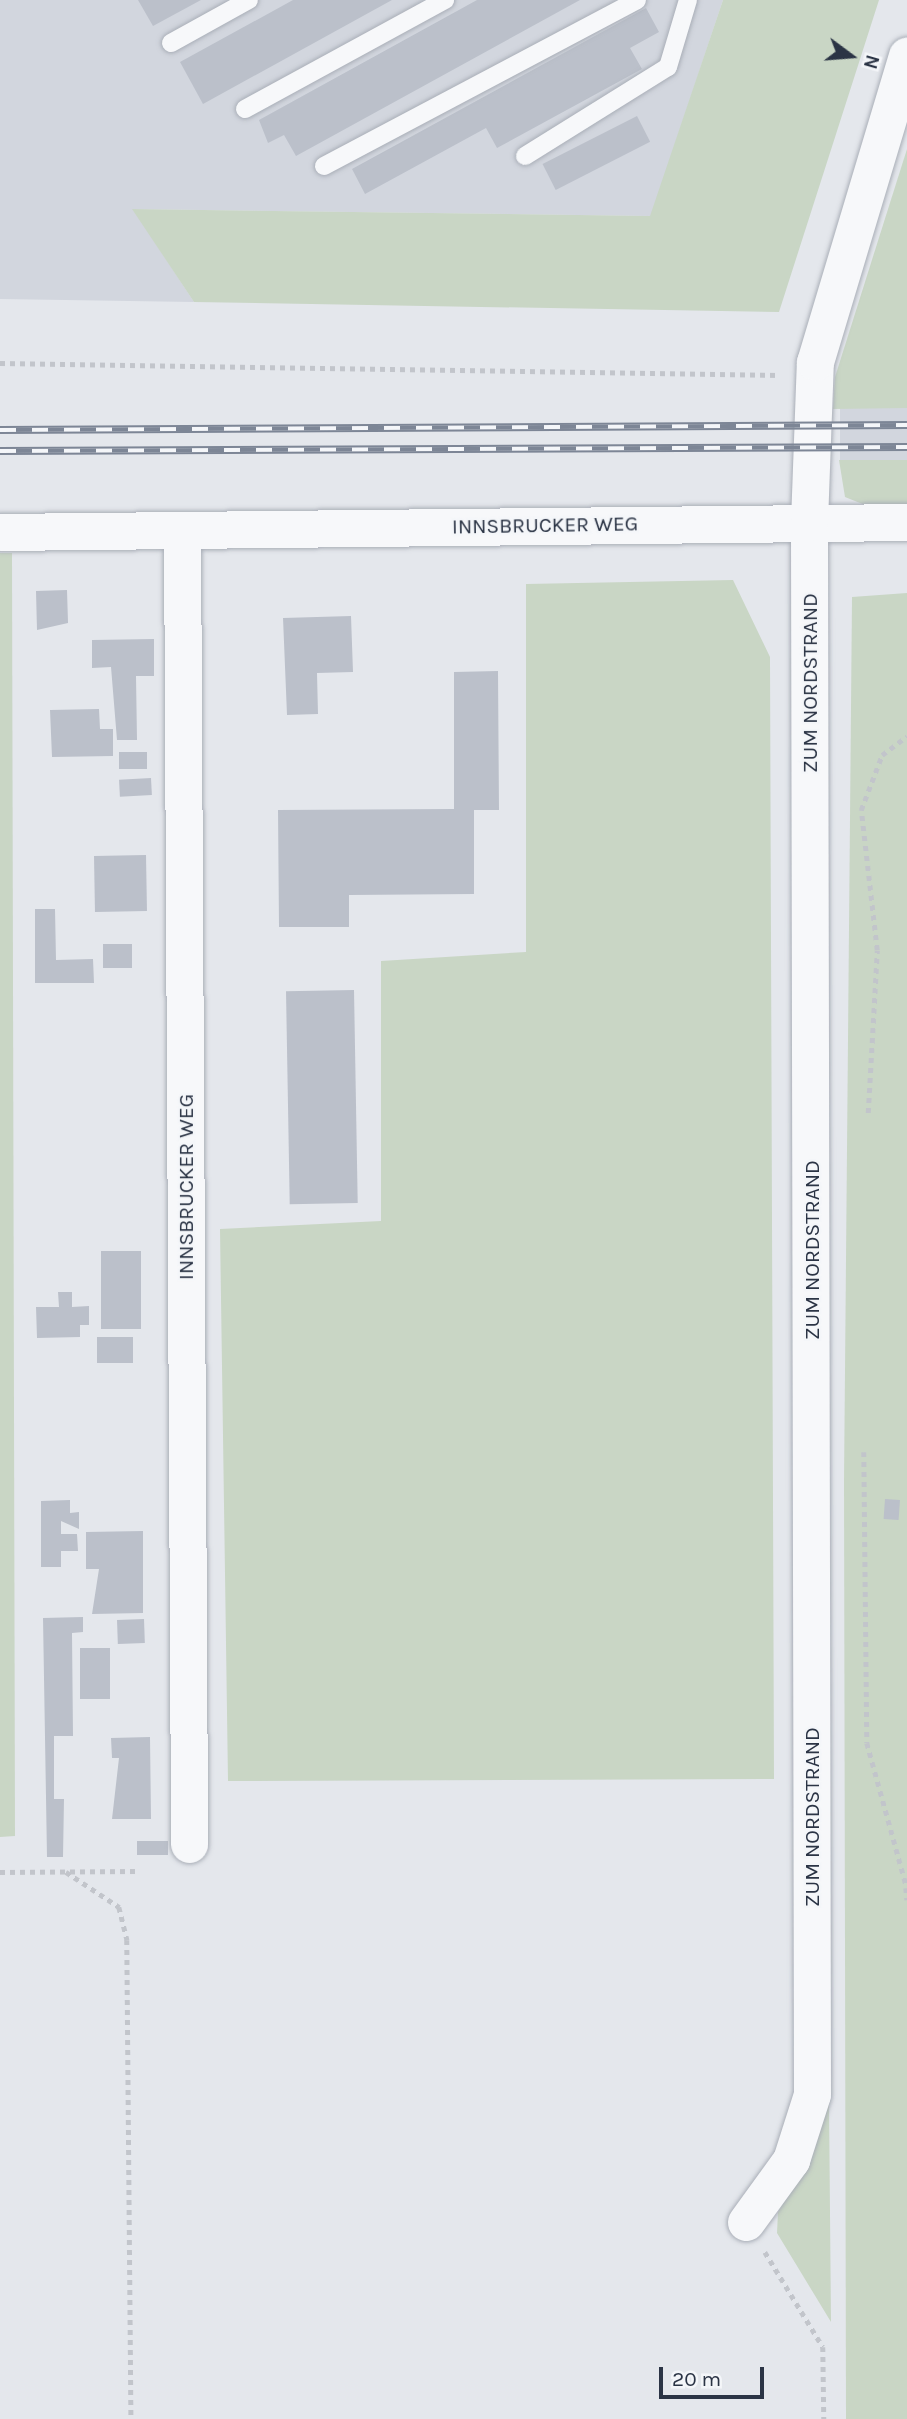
<!DOCTYPE html>
<style>
body{margin:0}
#map{position:relative;width:907px;height:2419px;overflow:hidden;background:#e4e7ec;font-family:Karla,sans-serif}
div>[style]{position:absolute}
.built>*{inset:0;background:#d2d6de;transform-origin:0 0}
.green>*{inset:0;background:#c9d6c5}
.building>*{inset:0;background:#bbc0ca;transform-origin:0 0}
.path>*{height:4.5px;margin-top:-2.25px;transform-origin:0;background:repeating-linear-gradient(90deg,#c2c5cb 0 5px,transparent 0 10px)}
.roads{filter:drop-shadow(0 0 2px #a9aeb7) drop-shadow(0 0 2px #a9aeb7)}
.lane>*{height:18px;margin:-9px;padding:0 9px;transform-origin:9px;border-radius:9px;background:#f7f8fa}
.street>*{height:37px;margin:-18.5px;padding:0 18.5px;transform-origin:18.5px;border-radius:18.5px;background:#f7f8fa}
.rail>*{height:8px;margin-top:-4px;transform-origin:0;background:repeating-linear-gradient(90deg,#f4f6f9 0 16px,#7d8696 0 32px);box-sizing:border-box;border-block:2px solid #7d8696}
span{translate:-50% -50%;white-space:nowrap;text-align:center;line-height:1.15;-webkit-text-stroke:5px #f4f6f9;paint-order:stroke}
.street-label{font-size:21px;color:#2b3445}
.north{position:absolute;left:816px;top:21px;width:70px;height:70px;-webkit-text-stroke:5px #f4f6f9;paint-order:stroke;rotate:106deg;font-size:19px;font-weight:700;line-height:28px;text-align:center;color:#2b3445}
.north::after{content:'';display:block;margin:auto;width:24px;height:32px;background:#2b3445;clip-path:polygon(50% 0,100% 100%,50% 72%,0 100%)}
.scale{position:absolute;left:659px;top:2367px;width:105px;height:32px;box-sizing:border-box;border:4px solid #2b3445;border-top:0;padding-left:9px;font-size:21px;line-height:24px;white-space:nowrap;color:#2b3445;-webkit-text-stroke:5px #f4f6f9;paint-order:stroke}
</style>
<div id="map">
<div class="built">
<div style="clip-path:polygon(0 0,723px 0,651px 216px,133px 209px,194px 302px,0 299px)"></div>
<div style="left:907px;top:408px;width:52px;height:67px;rotate:90deg"></div>
</div>
<div class="green">
<div style="clip-path:polygon(723px 0,879px 0,779px 312px,194px 302px,132px 209px,650px 216px)"></div>
<div style="clip-path:polygon(907px 149px,907px 408px,833px 409px,835px 377px)"></div>
<div style="clip-path:polygon(839px 460px,907px 460px,907px 507px,870px 507px,845px 497px)"></div>
<div style="clip-path:polygon(0 553px,12px 553px,15px 1836px,0 1837px)"></div>
<div style="clip-path:polygon(733px 580px,770px 657px,774px 1779px,228px 1781px,220px 1229px,381px 1221px,381px 961px,526px 952px,526px 584px)"></div>
<div style="clip-path:polygon(907px 593px,907px 2419px,846px 2419px,844px 1482px,852px 597px)"></div>
<div style="clip-path:polygon(829px 2103px,831px 2322px,777px 2233px,778px 2212px,806px 2165px)"></div>
</div>
<div class="building">
<div style="clip-path:polygon(138px 0,201px 0,153px 26px)"></div>
<div style="clip-path:polygon(293px 0,392px 0,203px 104px,180px 62px)"></div>
<div style="clip-path:polygon(477px 0,580px 0,296px 156px,284px 135px,268px 143px,259px 120px)"></div>
<div style="clip-path:polygon(646px 8px,659px 32px,630px 48px,642px 69px,497px 148px,486px 128px,365px 194px,352px 169px)"></div>
<div style="left:637px;top:116px;width:29px;height:106px;rotate:63deg"></div>
<div style="clip-path:polygon(67px 590px,68px 623px,37px 630px,36px 591px)"></div>
<div style="clip-path:polygon(351px 616px,353px 672px,317px 673px,318px 714px,287px 715px,283px 618px)"></div>
<div style="clip-path:polygon(154px 639px,154px 676px,136px 676px,137px 740px,117px 740px,111px 667px,92px 668px,92px 640px)"></div>
<div style="clip-path:polygon(498px 671px,499px 810px,474px 810px,474px 894px,349px 895px,349px 927px,279px 927px,278px 810px,454px 809px,454px 672px)"></div>
<div style="clip-path:polygon(99px 709px,100px 729px,113px 729px,113px 756px,52px 757px,50px 710px)"></div>
<div style="left:147px;top:752px;width:17px;height:28px;rotate:90deg"></div>
<div style="left:151px;top:778px;width:17px;height:32px;rotate:87deg"></div>
<div style="left:146px;top:855px;width:56px;height:52px;rotate:89deg"></div>
<div style="clip-path:polygon(35px 909px,55px 909px,56px 960px,93px 959px,94px 983px,35px 983px)"></div>
<div style="left:103px;top:944px;width:29px;height:24px"></div>
<div style="left:354px;top:990px;width:213px;height:68px;rotate:89deg"></div>
<div style="left:101px;top:1251px;width:40px;height:78px"></div>
<div style="clip-path:polygon(58px 1292px,72px 1292px,72px 1307px,89px 1306px,89px 1325px,80px 1325px,80px 1337px,37px 1338px,36px 1307px,59px 1307px)"></div>
<div style="left:133px;top:1337px;width:26px;height:36px;rotate:90deg"></div>
<div style="left:885px;top:1499px;width:15px;height:20px;rotate:4deg"></div>
<div style="clip-path:polygon(70px 1500px,70px 1513px,79px 1512px,79px 1529px,61px 1521px,61px 1534px,77px 1534px,78px 1551px,61px 1551px,61px 1567px,41px 1567px,41px 1501px)"></div>
<div style="clip-path:polygon(143px 1531px,143px 1613px,92px 1614px,99px 1569px,86px 1569px,86px 1532px)"></div>
<div style="clip-path:polygon(83px 1617px,83px 1632px,72px 1633px,73px 1736px,54px 1736px,54px 1799px,64px 1799px,63px 1857px,47px 1857px,43px 1618px)"></div>
<div style="left:144px;top:1619px;width:24px;height:27px;rotate:88deg"></div>
<div style="left:80px;top:1648px;width:30px;height:51px"></div>
<div style="clip-path:polygon(150px 1737px,151px 1819px,112px 1819px,119px 1758px,112px 1758px,111px 1738px)"></div>
<div style="left:137px;top:1841px;width:31px;height:14px"></div>
</div>
<div class="path">
<div style="left:0;top:363px;width:780px;rotate:0.88deg"></div>
<div style="left:868px;top:1113px;width:163px;rotate:-86.8deg"></div>
<div style="left:877px;top:950px;width:141px;rotate:-96.5deg"></div>
<div style="left:861px;top:810px;width:59px;rotate:-69.1deg"></div>
<div style="left:882px;top:755px;width:31px;rotate:-37deg"></div>
<div style="left:864px;top:1452px;width:291px;rotate:89.4deg"></div>
<div style="left:867px;top:1743px;width:150px;rotate:74.6deg"></div>
<div style="left:0;top:1872px;width:138px;rotate:-0.4deg"></div>
<div style="left:66px;top:1872px;width:64px;rotate:33.4deg"></div>
<div style="left:119px;top:1907px;width:34px;rotate:76deg"></div>
<div style="left:127px;top:1940px;width:479px;rotate:89.5deg"></div>
<div style="left:906px;top:1888px;width:12px;rotate:85deg"></div>
<div style="left:765px;top:2252px;width:111px;rotate:58.6deg"></div>
<div style="left:823px;top:2347px;width:72px;rotate:89.2deg"></div>
</div>
<div class="roads">
<div class="lane">
<div style="left:171px;top:43px;width:89px;rotate:-28.9deg"></div>
<div style="left:245px;top:109px;width:228px;rotate:-28.6deg"></div>
<div style="left:525px;top:156px;width:168px;rotate:-31.9deg"></div>
<div style="left:668px;top:67px;width:70px;rotate:-73.4deg"></div>
<div style="left:324px;top:166px;width:354px;rotate:-27.9deg"></div>
</div>
<div class="street">
<div style="left:182px;top:530px;width:1314px;rotate:89.69deg"></div>
<div style="left:0;top:532px;width:907px;rotate:-0.63deg"></div>
<div style="left:746px;top:2222px;width:77px;rotate:-54deg"></div>
<div style="left:791px;top:2160px;width:69px;rotate:-72.3deg"></div>
<div style="left:812px;top:2094px;width:1572px;rotate:-90.11deg"></div>
<div style="left:809px;top:522px;width:160px;rotate:-87.9deg"></div>
<div style="left:815px;top:362px;width:320px;rotate:-73.3deg"></div>
</div>
</div>
<div class="rail">
<div style="left:0;top:430px;width:907px;rotate:-0.32deg"></div>
<div style="left:0;top:451px;width:907px;rotate:-0.25deg"></div>
</div>
<div class="street-label">
<span style="left:545px;top:525px;rotate:-1deg">INNSBRUCKER WEG</span>
<span style="left:810px;top:683px;rotate:-90deg">ZUM NORDSTRAND</span>
<span style="left:186px;top:1187px;rotate:-90deg">INNSBRUCKER WEG</span>
<span style="left:812px;top:1250px;rotate:-90deg">ZUM NORDSTRAND</span>
<span style="left:812px;top:1817px;rotate:-90deg">ZUM NORDSTRAND</span>
</div>
<div class="north">N</div>
<div class="scale">20 m</div>
</div>
